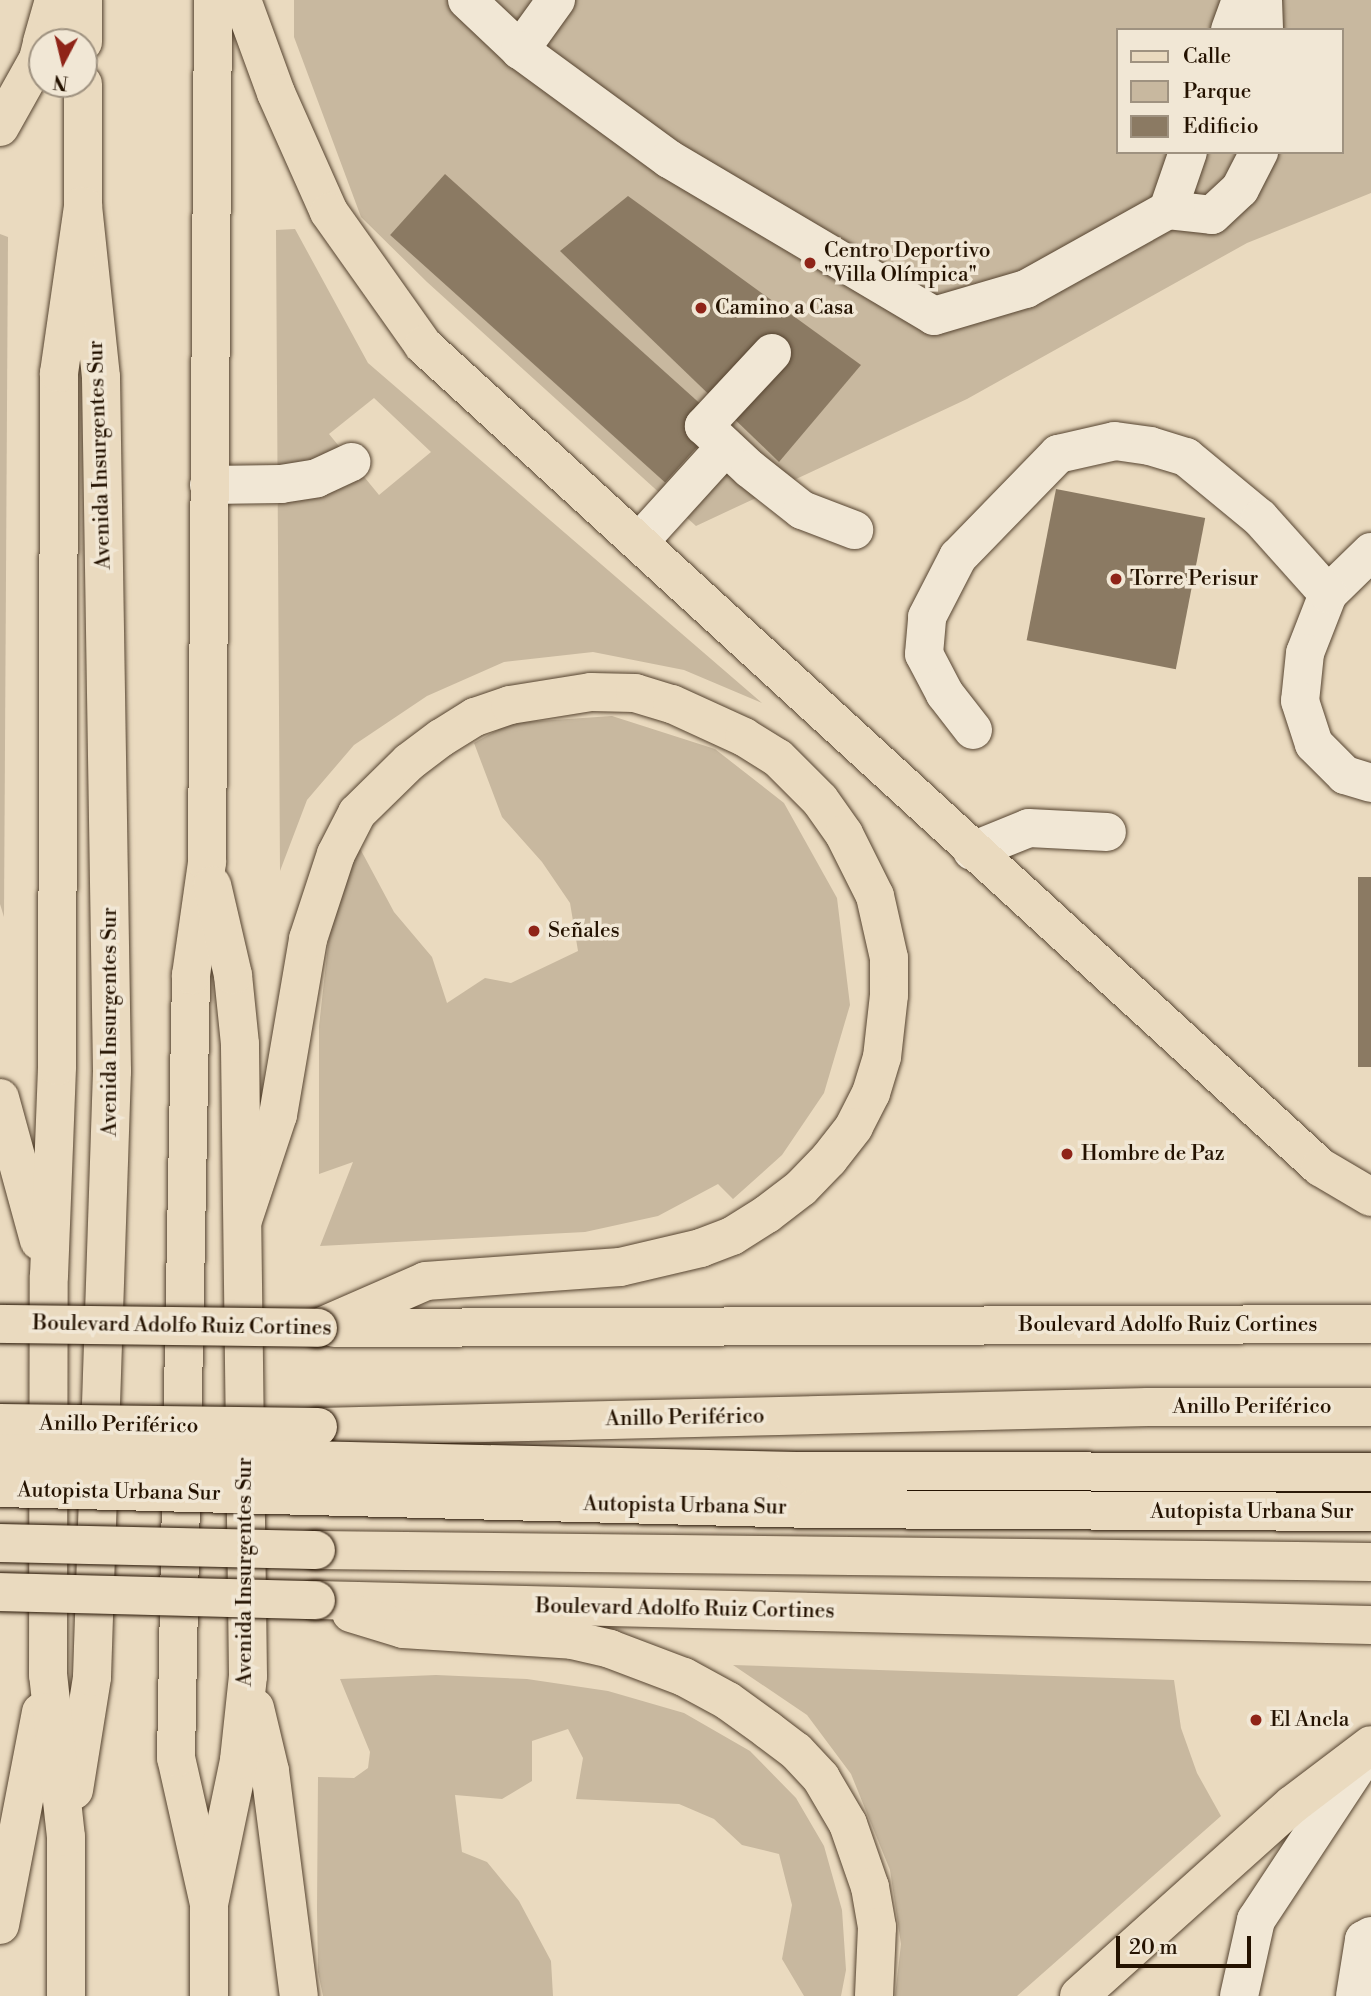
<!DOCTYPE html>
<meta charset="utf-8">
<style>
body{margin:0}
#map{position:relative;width:1371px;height:1996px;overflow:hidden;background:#eadabf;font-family:"Libre Bodoni",serif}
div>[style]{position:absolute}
.green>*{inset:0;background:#c8b89f}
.building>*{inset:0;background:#8b7a63;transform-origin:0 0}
.roads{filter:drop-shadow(0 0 2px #564430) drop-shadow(0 0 2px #564430)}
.minor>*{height:38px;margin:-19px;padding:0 19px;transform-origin:19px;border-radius:19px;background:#f1e7d5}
.major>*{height:38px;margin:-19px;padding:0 19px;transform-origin:19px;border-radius:19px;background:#eadabf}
.highway>*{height:38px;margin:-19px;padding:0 19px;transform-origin:19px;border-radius:19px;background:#eadabf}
.bridges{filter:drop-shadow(0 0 2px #241200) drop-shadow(0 0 2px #241200)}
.major-bridge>*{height:38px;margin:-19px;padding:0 19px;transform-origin:19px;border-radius:19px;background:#eadabf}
.highway-bridge>*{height:38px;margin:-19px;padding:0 19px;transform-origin:19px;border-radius:19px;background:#eadabf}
.dots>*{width:19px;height:19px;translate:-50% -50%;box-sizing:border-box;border:4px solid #f1e7d5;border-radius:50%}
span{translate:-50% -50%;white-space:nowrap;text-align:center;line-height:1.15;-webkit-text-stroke:7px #f1e7d5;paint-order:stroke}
.poi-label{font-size:21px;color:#241200}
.left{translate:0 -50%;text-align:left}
.street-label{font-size:21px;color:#241200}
.legend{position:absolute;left:1116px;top:28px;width:228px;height:126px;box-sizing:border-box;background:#f1e7d5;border:2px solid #9f9280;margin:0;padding:9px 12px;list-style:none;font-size:21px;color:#241200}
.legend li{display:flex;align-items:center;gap:14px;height:35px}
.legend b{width:35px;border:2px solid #9f9280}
.north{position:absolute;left:28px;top:28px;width:70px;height:70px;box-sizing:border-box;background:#f1e7d5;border:2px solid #9f9280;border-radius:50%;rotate:187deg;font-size:19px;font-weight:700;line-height:28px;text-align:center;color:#241200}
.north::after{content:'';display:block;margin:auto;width:24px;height:32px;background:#8f2418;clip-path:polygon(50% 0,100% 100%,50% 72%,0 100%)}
.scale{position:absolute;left:1116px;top:1936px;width:135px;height:32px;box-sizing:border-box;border:4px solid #241200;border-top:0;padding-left:9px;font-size:21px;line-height:24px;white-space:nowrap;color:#241200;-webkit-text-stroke:5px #f1e7d5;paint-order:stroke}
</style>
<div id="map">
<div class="green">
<div style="clip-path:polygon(evenodd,294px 0,1371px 0,1371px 193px,1247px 243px,967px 399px,696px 526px,427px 282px,361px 217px,294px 37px,294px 0,1117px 30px,1341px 30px,1341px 152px,1117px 152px,1117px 30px)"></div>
<div style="clip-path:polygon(evenodd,295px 229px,368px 363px,762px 703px,684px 670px,593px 652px,504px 662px,427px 696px,354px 745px,307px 800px,280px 871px,276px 230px,295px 229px,374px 398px,431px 452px,379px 495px,329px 434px,374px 398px)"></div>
<div style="clip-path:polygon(0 234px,8px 237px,4px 917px,0 904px)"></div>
<div style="clip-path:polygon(612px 716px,715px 749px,784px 803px,837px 898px,850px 1005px,824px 1093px,782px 1155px,733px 1199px,718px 1184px,658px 1216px,585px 1232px,320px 1246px,353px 1162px,319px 1174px,319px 1026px,329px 937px,356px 841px,394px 912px,432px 957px,447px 1003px,485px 978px,511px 983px,578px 951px,570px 903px,542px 862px,502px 817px,474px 743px,510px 723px)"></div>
<div style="clip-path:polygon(733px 1665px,1174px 1680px,1181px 1728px,1197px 1773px,1221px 1816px,1017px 1996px,895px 1996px,901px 1944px,890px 1870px,851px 1774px,807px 1715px)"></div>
<div style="clip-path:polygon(436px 1675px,527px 1679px,608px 1691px,684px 1713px,750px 1751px,796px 1798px,824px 1846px,842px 1910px,846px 1970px,841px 1996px,804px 1996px,782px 1959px,792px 1905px,779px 1854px,742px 1845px,714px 1819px,679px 1804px,576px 1799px,583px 1758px,568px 1729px,532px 1741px,532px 1781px,502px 1799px,455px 1795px,462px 1852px,487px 1862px,519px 1901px,551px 1961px,553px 1996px,323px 1996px,318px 1972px,317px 1909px,318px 1777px,354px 1778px,368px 1768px,370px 1752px,340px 1679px)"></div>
</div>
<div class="building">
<div style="left:445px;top:174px;width:370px;height:82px;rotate:42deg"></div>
<div style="clip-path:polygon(628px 196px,861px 365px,779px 462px,560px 251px)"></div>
<div style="left:1056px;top:489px;width:152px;height:154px;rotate:11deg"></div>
<div style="left:1358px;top:877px;width:13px;height:190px"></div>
</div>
<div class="roads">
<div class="minor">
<div style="left:467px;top:0;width:73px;rotate:43.3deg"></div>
<div style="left:556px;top:0;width:62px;rotate:125.8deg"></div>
<div style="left:520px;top:50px;width:185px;rotate:36.2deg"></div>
<div style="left:669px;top:159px;width:308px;rotate:30.6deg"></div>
<div style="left:934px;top:316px;width:96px;rotate:-16.4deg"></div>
<div style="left:1026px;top:289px;width:162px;rotate:-29.1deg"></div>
<div style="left:1168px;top:210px;width:61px;rotate:-71deg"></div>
<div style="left:1263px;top:0;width:30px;rotate:88deg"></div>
<div style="left:1230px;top:30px;width:32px;rotate:-70deg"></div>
<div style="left:1168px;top:210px;width:44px;rotate:6.5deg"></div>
<div style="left:1212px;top:215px;width:38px;rotate:-43deg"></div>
<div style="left:1240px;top:189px;width:42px;rotate:-62.8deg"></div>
<div style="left:772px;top:353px;width:100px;rotate:133deg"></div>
<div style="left:704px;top:426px;width:63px;rotate:43.1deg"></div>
<div style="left:750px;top:469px;width:66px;rotate:38.3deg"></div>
<div style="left:802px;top:510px;width:56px;rotate:21deg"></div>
<div style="left:209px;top:485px;width:72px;rotate:-0.8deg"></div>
<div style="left:281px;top:484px;width:36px;rotate:-9deg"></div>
<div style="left:317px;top:478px;width:38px;rotate:-25deg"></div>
<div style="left:639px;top:542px;width:128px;rotate:-47.8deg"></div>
<div style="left:1371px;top:552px;width:60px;rotate:135.7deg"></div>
<div style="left:1328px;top:594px;width:63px;rotate:111.3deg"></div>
<div style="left:1305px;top:653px;width:48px;rotate:95.9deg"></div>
<div style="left:1300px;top:701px;width:45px;rotate:72deg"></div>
<div style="left:1314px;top:744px;width:44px;rotate:45deg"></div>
<div style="left:1345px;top:775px;width:27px;rotate:17deg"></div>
<div style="left:973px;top:730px;width:46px;rotate:-127.9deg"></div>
<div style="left:945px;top:694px;width:45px;rotate:-117.7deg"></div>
<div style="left:924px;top:654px;width:37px;rotate:-85deg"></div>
<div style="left:927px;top:617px;width:68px;rotate:-62.7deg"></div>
<div style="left:958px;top:557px;width:144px;rotate:-45.8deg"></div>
<div style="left:1058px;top:454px;width:58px;rotate:-12.8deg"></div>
<div style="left:1115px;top:441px;width:35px;rotate:8deg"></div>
<div style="left:1150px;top:446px;width:38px;rotate:17deg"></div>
<div style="left:1186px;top:457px;width:96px;rotate:39.5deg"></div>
<div style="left:1260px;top:518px;width:102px;rotate:48.2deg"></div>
<div style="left:972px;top:851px;width:61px;rotate:-22deg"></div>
<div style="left:1029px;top:828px;width:78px;rotate:2.9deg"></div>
<div style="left:1239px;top:1996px;width:78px;rotate:-77.4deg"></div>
<div style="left:1256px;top:1920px;width:204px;rotate:-56.6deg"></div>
<div style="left:1355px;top:1996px;width:57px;rotate:-80.9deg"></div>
<div style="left:1364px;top:1940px;width:8px;rotate:-30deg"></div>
</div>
<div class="major">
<div style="left:242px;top:0;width:99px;rotate:69.9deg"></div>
<div style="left:276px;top:93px;width:130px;rotate:66deg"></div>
<div style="left:329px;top:212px;width:163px;rotate:54.7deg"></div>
<div style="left:423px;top:345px;width:1217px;rotate:42.5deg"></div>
<div style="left:1320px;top:1167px;width:59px;rotate:30.5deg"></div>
<div style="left:42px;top:42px;width:44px;rotate:-74.1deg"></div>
<div style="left:83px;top:42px;width:42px;rotate:-90deg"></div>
<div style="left:0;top:127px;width:78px;rotate:-60.8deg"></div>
<div style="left:38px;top:59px;width:16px;rotate:-76deg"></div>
<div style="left:0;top:1098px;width:148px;rotate:74.7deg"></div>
<div style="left:243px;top:1220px;width:111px;rotate:-71.6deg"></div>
<div style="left:278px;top:1115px;width:179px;rotate:-80.3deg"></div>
<div style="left:308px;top:939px;width:89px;rotate:-71.8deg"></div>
<div style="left:336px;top:854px;width:46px;rotate:-62.9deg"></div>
<div style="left:357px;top:813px;width:73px;rotate:-44.4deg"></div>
<div style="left:409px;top:762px;width:40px;rotate:-37deg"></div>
<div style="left:441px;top:738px;width:40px;rotate:-32deg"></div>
<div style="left:475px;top:717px;width:37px;rotate:-19deg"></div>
<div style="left:510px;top:705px;width:82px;rotate:-9.1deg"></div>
<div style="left:591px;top:692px;width:44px;rotate:1.3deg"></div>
<div style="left:635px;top:693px;width:39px;rotate:17deg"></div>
<div style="left:672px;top:704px;width:79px;rotate:24.6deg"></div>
<div style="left:744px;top:737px;width:40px;rotate:32deg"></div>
<div style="left:778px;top:758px;width:59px;rotate:45deg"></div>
<div style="left:820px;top:800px;width:42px;rotate:54.8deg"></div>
<div style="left:844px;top:834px;width:69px;rotate:63.4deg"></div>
<div style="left:875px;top:896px;width:64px;rotate:77.3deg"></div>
<div style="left:889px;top:958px;width:37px;rotate:90deg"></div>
<div style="left:889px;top:995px;width:62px;rotate:96.4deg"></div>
<div style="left:882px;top:1057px;width:38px;rotate:107deg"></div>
<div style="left:871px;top:1093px;width:38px;rotate:117deg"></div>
<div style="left:854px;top:1127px;width:41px;rotate:128deg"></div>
<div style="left:829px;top:1159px;width:40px;rotate:134deg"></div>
<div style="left:801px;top:1188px;width:43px;rotate:142.6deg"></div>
<div style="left:767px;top:1214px;width:41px;rotate:147.8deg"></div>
<div style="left:732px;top:1236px;width:33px;rotate:159deg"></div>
<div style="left:701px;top:1248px;width:83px;rotate:166.8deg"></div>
<div style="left:620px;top:1267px;width:195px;rotate:175.9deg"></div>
<div style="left:426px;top:1281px;width:118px;rotate:156.5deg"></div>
<div style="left:334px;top:1328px;width:1037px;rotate:-0.22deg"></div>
<div style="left:316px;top:1600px;width:1055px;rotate:1.36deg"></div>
<div style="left:351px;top:1613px;width:54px;rotate:17.1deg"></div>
<div style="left:403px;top:1629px;width:169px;rotate:3.7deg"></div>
<div style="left:572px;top:1640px;width:39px;rotate:13deg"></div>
<div style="left:610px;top:1649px;width:79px;rotate:20.7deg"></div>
<div style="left:684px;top:1677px;width:50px;rotate:28.6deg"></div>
<div style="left:728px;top:1701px;width:49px;rotate:35.9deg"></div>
<div style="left:768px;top:1730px;width:35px;rotate:37deg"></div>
<div style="left:796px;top:1751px;width:37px;rotate:47deg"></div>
<div style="left:821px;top:1778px;width:53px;rotate:59.6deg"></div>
<div style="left:848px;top:1824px;width:67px;rotate:70.8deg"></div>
<div style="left:870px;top:1887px;width:41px;rotate:80.1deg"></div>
<div style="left:877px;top:1927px;width:69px;rotate:92.5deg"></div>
<div style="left:255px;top:1708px;width:65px;rotate:76.6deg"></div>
<div style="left:270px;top:1771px;width:227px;rotate:82.7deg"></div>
<div style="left:74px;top:1790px;width:114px;rotate:-80.9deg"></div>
<div style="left:92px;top:1677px;width:606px;rotate:-88.11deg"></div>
<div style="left:112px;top:1071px;width:694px;rotate:-90.91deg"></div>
<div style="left:101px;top:377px;width:172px;rotate:-96deg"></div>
<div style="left:83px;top:206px;width:122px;rotate:-90deg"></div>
<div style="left:209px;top:1904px;width:150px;rotate:-102.7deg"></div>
<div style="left:176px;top:1758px;width:783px;rotate:-88.9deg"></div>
<div style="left:191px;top:975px;width:114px;rotate:-81.9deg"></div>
<div style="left:207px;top:862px;width:862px;rotate:-89.6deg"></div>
<div style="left:0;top:1925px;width:217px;rotate:-79.1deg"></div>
<div style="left:66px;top:1996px;width:159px;rotate:-90deg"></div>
<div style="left:66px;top:1837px;width:163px;rotate:-96.3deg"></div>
<div style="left:48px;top:1675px;width:399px;rotate:-89.9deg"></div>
<div style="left:49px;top:1276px;width:210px;rotate:-87.8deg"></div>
<div style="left:57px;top:1066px;width:693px;rotate:-89.83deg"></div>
<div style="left:59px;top:373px;width:169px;rotate:-81.8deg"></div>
<div style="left:209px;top:1996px;width:92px;rotate:-90deg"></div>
<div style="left:209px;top:1904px;width:147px;rotate:-78.2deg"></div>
<div style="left:239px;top:1760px;width:84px;rotate:-83.9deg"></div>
<div style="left:248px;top:1676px;width:632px;rotate:-90.73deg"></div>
<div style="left:240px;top:1044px;width:69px;rotate:-95.8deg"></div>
<div style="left:233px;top:975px;width:92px;rotate:-103.1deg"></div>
<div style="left:1079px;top:1996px;width:286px;rotate:-41.9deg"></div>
<div style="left:1292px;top:1805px;width:99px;rotate:-37.2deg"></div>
</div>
<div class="highway">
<div style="left:318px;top:1427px;width:830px;rotate:-1.38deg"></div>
<div style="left:1148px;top:1407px;width:223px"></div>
<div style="left:316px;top:1550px;width:1055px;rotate:0.65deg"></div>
</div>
</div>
<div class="bridges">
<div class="major-bridge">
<div style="left:0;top:1324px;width:318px;rotate:0.7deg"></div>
<div style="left:0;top:1592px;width:316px;rotate:1.5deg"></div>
</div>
<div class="highway-bridge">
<div style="left:0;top:1423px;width:318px;rotate:0.7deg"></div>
<div style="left:0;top:1453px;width:796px;rotate:1.3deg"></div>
<div style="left:796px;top:1471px;width:575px;rotate:0.1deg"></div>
<div style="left:0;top:1488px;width:813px;rotate:1.48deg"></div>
<div style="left:813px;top:1509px;width:558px;rotate:0.31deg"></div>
<div style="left:0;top:1543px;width:316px;rotate:1.3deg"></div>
</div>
</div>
<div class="dots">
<div style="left:810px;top:263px;background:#8f2418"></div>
<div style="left:701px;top:308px;background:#8f2418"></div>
<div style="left:1116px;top:579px;background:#8f2418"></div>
<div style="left:534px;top:931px;background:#8f2418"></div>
<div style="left:1067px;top:1154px;background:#8f2418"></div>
<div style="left:1256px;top:1720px;background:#8f2418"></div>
</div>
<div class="poi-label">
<span class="left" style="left:824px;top:263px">Centro Deportivo<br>"Villa Olímpica"</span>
<span class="left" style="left:715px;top:308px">Camino a Casa</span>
<span class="left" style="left:1130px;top:579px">Torre Perisur</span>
<span class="left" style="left:548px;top:931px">Señales</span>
<span class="left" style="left:1081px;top:1154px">Hombre de Paz</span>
<span class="left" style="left:1270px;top:1720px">El Ancla</span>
</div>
<div class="street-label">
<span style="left:100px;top:455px;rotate:-92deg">Avenida Insurgentes Sur</span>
<span style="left:110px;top:1022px;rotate:-90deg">Avenida Insurgentes Sur</span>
<span style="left:1168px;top:1325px">Boulevard Adolfo Ruiz Cortines</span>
<span style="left:182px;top:1326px;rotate:1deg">Boulevard Adolfo Ruiz Cortines</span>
<span style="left:1252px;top:1407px">Anillo Periférico</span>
<span style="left:685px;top:1418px;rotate:-1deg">Anillo Periférico</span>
<span style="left:119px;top:1425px;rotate:1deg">Anillo Periférico</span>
<span style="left:119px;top:1492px;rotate:1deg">Autopista Urbana Sur</span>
<span style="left:685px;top:1506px;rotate:1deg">Autopista Urbana Sur</span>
<span style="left:1252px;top:1512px">Autopista Urbana Sur</span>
<span style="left:245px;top:1572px;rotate:-90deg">Avenida Insurgentes Sur</span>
<span style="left:685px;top:1609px;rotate:1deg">Boulevard Adolfo Ruiz Cortines</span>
</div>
<ul class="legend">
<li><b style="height:9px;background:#eadabf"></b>Calle</li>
<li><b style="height:19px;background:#c8b89f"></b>Parque</li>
<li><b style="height:19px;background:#8b7a63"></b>Edificio</li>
</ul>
<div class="north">N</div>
<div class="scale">20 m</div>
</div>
